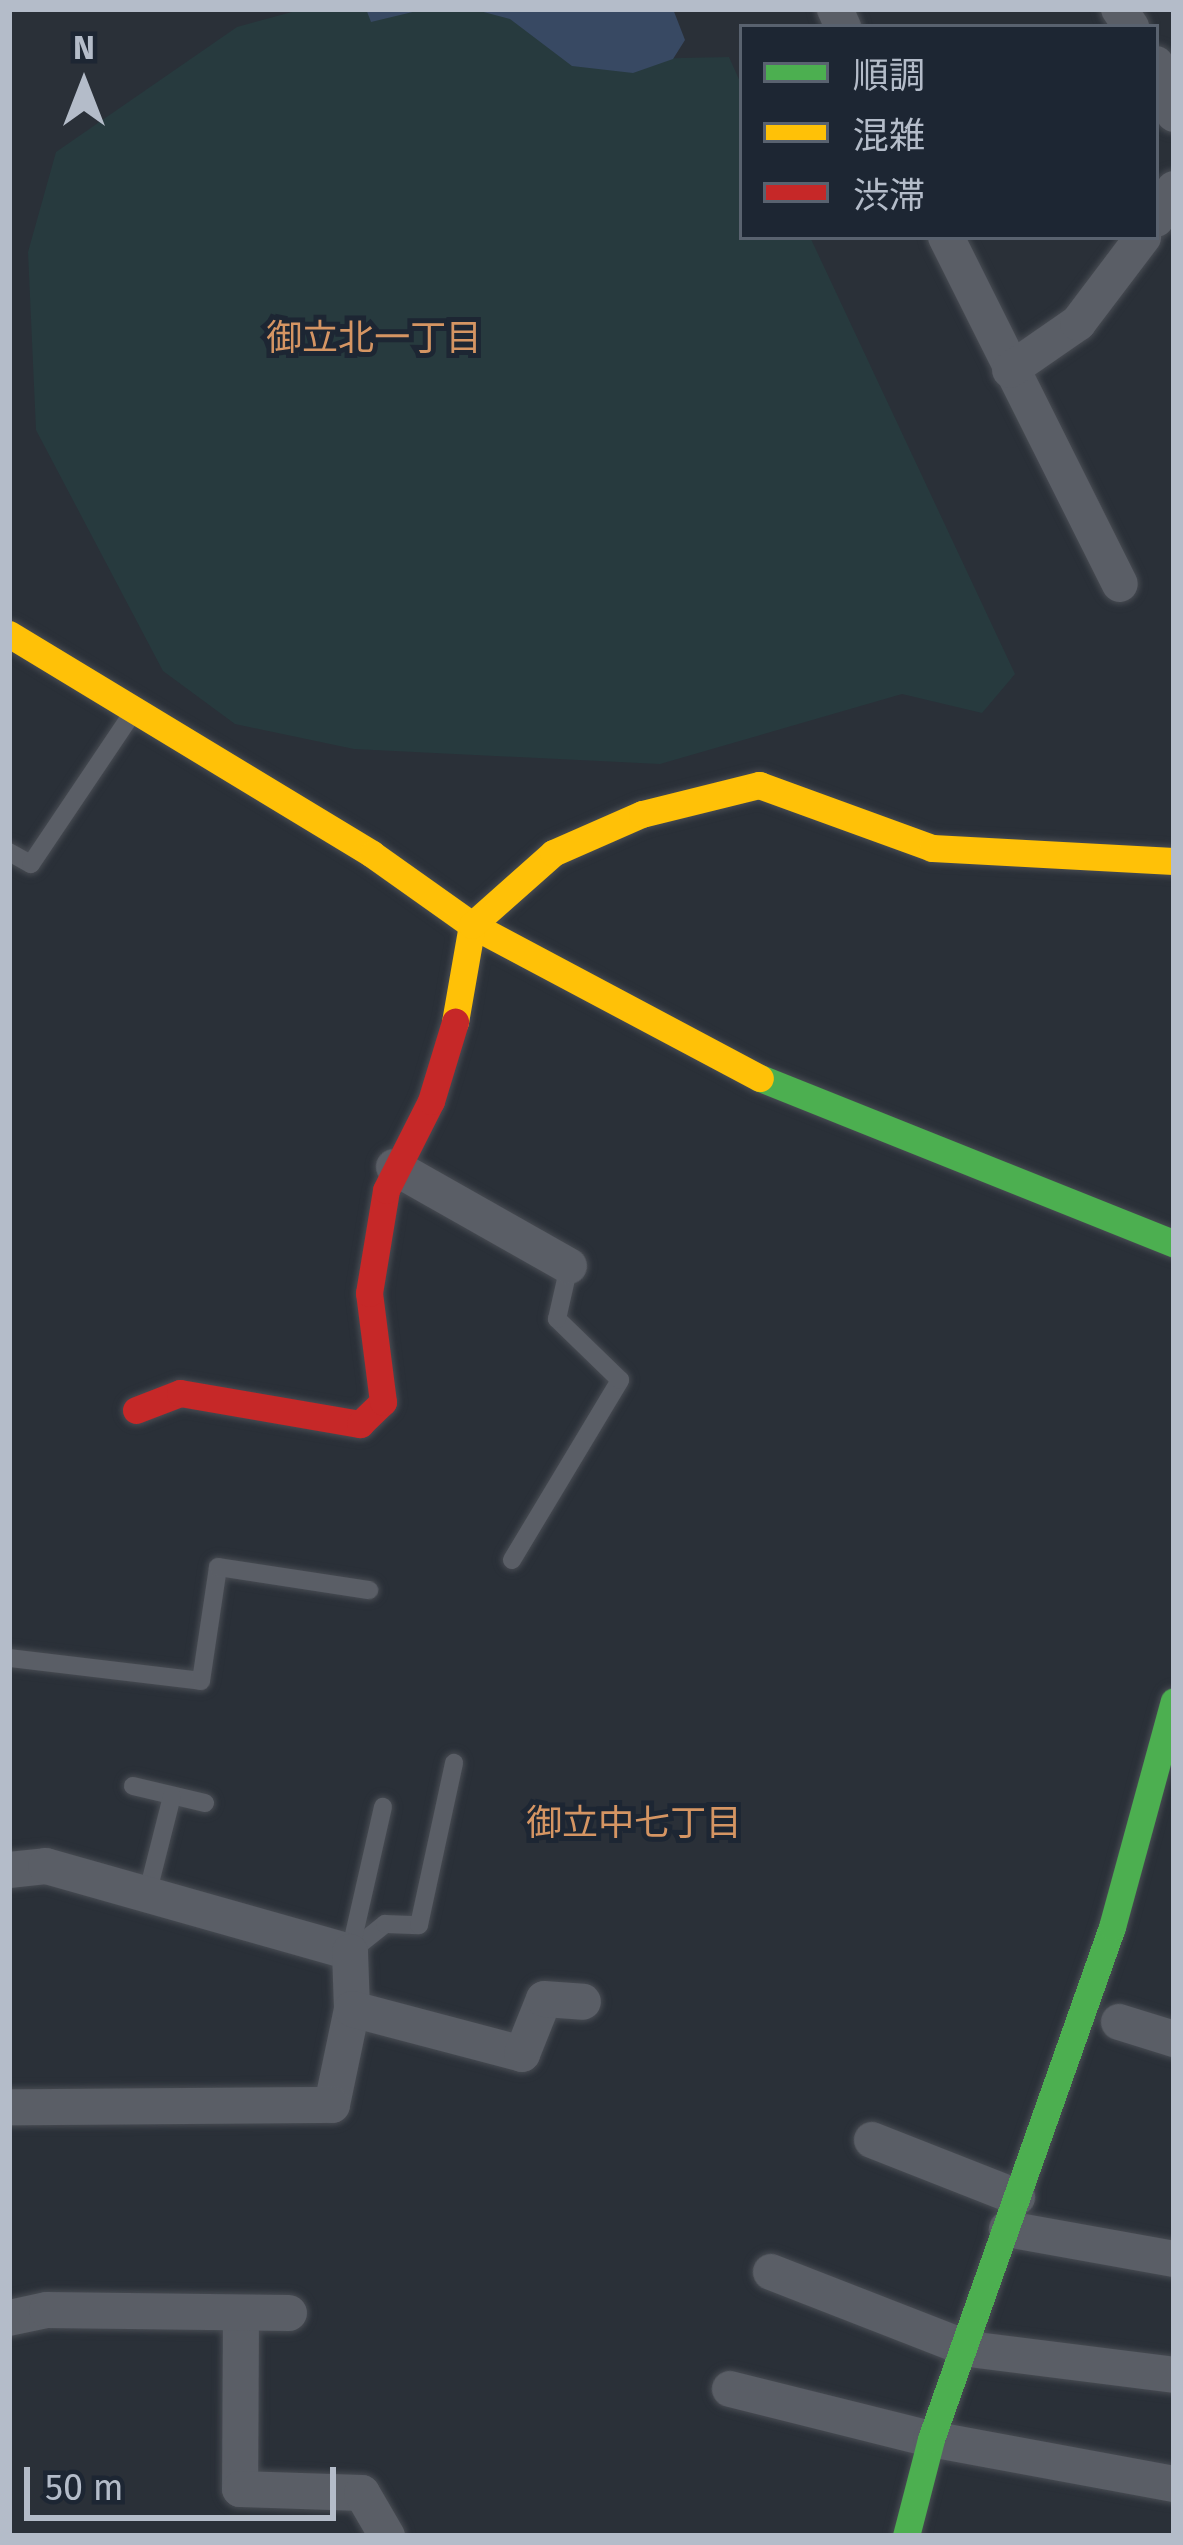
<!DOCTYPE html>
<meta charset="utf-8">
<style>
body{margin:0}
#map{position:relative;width:1183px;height:2545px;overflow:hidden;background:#2a3038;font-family:"Fira Sans","Noto Sans JP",sans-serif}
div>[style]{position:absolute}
.green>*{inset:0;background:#273a3e}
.water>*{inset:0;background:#384963}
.roads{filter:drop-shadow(0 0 3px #484c53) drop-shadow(0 0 3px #484c53)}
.lane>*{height:18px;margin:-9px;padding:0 9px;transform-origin:9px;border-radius:9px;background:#5a5e66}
.street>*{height:36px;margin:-18px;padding:0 18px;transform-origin:18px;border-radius:18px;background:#5a5e66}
.fast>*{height:27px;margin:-13.5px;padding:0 13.5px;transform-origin:13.5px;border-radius:13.5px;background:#4caf50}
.slow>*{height:27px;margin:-13.5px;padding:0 13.5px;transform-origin:13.5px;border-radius:13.5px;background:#ffc107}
.jam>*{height:27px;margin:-13.5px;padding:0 13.5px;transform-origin:13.5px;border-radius:13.5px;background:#c62828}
span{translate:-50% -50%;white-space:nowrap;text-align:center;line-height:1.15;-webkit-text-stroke:10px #1d2633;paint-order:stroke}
.neighbourhood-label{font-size:36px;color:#d59563}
.frame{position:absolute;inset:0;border:12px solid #b4bcc9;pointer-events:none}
.legend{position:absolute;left:739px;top:24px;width:420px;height:216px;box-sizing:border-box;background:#1d2633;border:3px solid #59626f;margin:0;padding:15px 21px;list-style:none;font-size:36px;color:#b4bcc9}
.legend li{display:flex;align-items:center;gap:24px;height:60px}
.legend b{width:60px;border:3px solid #59626f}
.north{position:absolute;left:24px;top:24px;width:120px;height:120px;-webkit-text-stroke:9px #1d2633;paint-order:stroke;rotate:0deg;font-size:33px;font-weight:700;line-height:48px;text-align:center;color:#b4bcc9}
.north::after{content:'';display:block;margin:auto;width:42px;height:54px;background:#b4bcc9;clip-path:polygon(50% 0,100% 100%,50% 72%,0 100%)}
.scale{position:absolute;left:24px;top:2467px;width:312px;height:54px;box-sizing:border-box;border:6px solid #b4bcc9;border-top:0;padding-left:15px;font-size:36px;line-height:42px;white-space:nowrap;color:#b4bcc9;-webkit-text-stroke:9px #1d2633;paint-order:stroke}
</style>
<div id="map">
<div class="green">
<div style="clip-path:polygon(303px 9px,485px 9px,635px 59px,729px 57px,742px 86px,742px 237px,810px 237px,1015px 674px,982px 713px,902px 694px,660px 764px,354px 749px,235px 724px,163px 671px,36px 430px,28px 252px,56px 152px,237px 27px)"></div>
</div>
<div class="water">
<div style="clip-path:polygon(366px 9px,673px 9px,685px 40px,673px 59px,633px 73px,572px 66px,510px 19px,476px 10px,421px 10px,371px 22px)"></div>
</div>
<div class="roads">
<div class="lane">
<div style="left:9px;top:852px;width:25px;rotate:29deg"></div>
<div style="left:31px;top:864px;width:179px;rotate:-56.1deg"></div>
<div style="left:512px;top:1560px;width:210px;rotate:-59deg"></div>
<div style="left:620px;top:1380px;width:88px;rotate:-135.9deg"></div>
<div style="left:557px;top:1319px;width:54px;rotate:-77.2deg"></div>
<div style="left:9px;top:1658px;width:193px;rotate:6.8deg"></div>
<div style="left:201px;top:1681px;width:115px;rotate:-81.5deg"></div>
<div style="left:218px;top:1567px;width:153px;rotate:8.7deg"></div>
<div style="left:133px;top:1786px;width:74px;rotate:13.3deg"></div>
<div style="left:147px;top:1895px;width:102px;rotate:-75.8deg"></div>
<div style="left:350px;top:1952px;width:45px;rotate:-38.7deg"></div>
<div style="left:385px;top:1924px;width:34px;rotate:2deg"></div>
<div style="left:419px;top:1925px;width:166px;rotate:-77.8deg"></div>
<div style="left:350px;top:1952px;width:149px;rotate:-77.2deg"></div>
</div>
<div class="street">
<div style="left:835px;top:9px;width:20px;rotate:66deg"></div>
<div style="left:1119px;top:9px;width:22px;rotate:56deg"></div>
<div style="left:1156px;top:64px;width:53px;rotate:70.2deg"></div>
<div style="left:1156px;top:219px;width:35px;rotate:-59deg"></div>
<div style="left:946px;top:237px;width:388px;rotate:63.4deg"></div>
<div style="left:1010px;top:370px;width:83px;rotate:-34.7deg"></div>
<div style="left:1078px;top:323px;width:108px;rotate:-52.9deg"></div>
<div style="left:394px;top:1167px;width:201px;rotate:29.5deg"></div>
<div style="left:9px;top:1870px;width:37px;rotate:-6deg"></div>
<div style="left:46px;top:1866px;width:316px;rotate:15.8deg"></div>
<div style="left:350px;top:1952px;width:57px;rotate:88deg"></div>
<div style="left:352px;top:2009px;width:98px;rotate:101.8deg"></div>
<div style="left:332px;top:2105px;width:323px;rotate:179.6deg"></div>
<div style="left:352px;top:2009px;width:176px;rotate:14.8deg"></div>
<div style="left:522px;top:2054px;width:59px;rotate:-68.2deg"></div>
<div style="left:544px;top:1999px;width:39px;rotate:4deg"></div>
<div style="left:1119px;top:2022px;width:58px;rotate:17.2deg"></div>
<div style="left:872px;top:2140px;width:156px;rotate:21.5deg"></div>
<div style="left:1007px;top:2229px;width:170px;rotate:10.2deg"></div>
<div style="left:771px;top:2272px;width:212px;rotate:21.3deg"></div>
<div style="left:969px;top:2349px;width:207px;rotate:7.2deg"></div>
<div style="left:241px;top:2313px;width:176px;rotate:90.3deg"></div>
<div style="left:240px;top:2489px;width:122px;rotate:1.9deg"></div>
<div style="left:362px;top:2493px;width:50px;rotate:59.8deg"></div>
<div style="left:9px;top:2318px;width:39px;rotate:-12deg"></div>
<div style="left:47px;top:2310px;width:242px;rotate:0.7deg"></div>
<div style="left:730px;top:2389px;width:207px;rotate:14deg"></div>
<div style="left:931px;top:2439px;width:247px;rotate:10.5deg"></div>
</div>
<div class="fast">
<div style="left:760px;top:1078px;width:446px;rotate:21.8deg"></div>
<div style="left:906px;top:2536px;width:100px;rotate:-75.5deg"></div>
<div style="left:931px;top:2439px;width:543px;rotate:-70.53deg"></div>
<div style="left:1112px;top:1927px;width:234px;rotate:-74.7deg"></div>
</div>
<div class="slow">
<div style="left:9px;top:634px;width:424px;rotate:31.2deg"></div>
<div style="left:372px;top:854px;width:123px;rotate:35.4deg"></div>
<div style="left:472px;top:925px;width:326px;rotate:28deg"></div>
<div style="left:455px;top:1022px;width:98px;rotate:-80.1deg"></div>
<div style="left:472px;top:925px;width:108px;rotate:-41.6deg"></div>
<div style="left:553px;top:853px;width:97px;rotate:-23.7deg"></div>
<div style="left:642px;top:814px;width:121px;rotate:-13.9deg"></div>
<div style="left:759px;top:785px;width:184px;rotate:20deg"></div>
<div style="left:932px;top:848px;width:242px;rotate:3.1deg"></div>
</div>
<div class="jam">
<div style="left:136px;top:1410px;width:47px;rotate:-21.1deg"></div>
<div style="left:180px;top:1393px;width:183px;rotate:9.8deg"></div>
<div style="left:360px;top:1424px;width:32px;rotate:-44deg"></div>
<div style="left:383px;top:1402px;width:110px;rotate:-97.3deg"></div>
<div style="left:369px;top:1293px;width:104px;rotate:-80.6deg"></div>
<div style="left:386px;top:1190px;width:100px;rotate:-63.2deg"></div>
<div style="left:431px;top:1101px;width:83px;rotate:-73.1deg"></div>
</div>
</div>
<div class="neighbourhood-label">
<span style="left:374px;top:339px">御立北一丁目</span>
<span style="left:634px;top:1824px">御立中七丁目</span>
</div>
<div class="frame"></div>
<ul class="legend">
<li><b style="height:15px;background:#4caf50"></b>順調</li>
<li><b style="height:15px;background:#ffc107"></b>混雑</li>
<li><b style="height:15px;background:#c62828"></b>渋滞</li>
</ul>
<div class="north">N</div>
<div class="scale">50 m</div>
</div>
